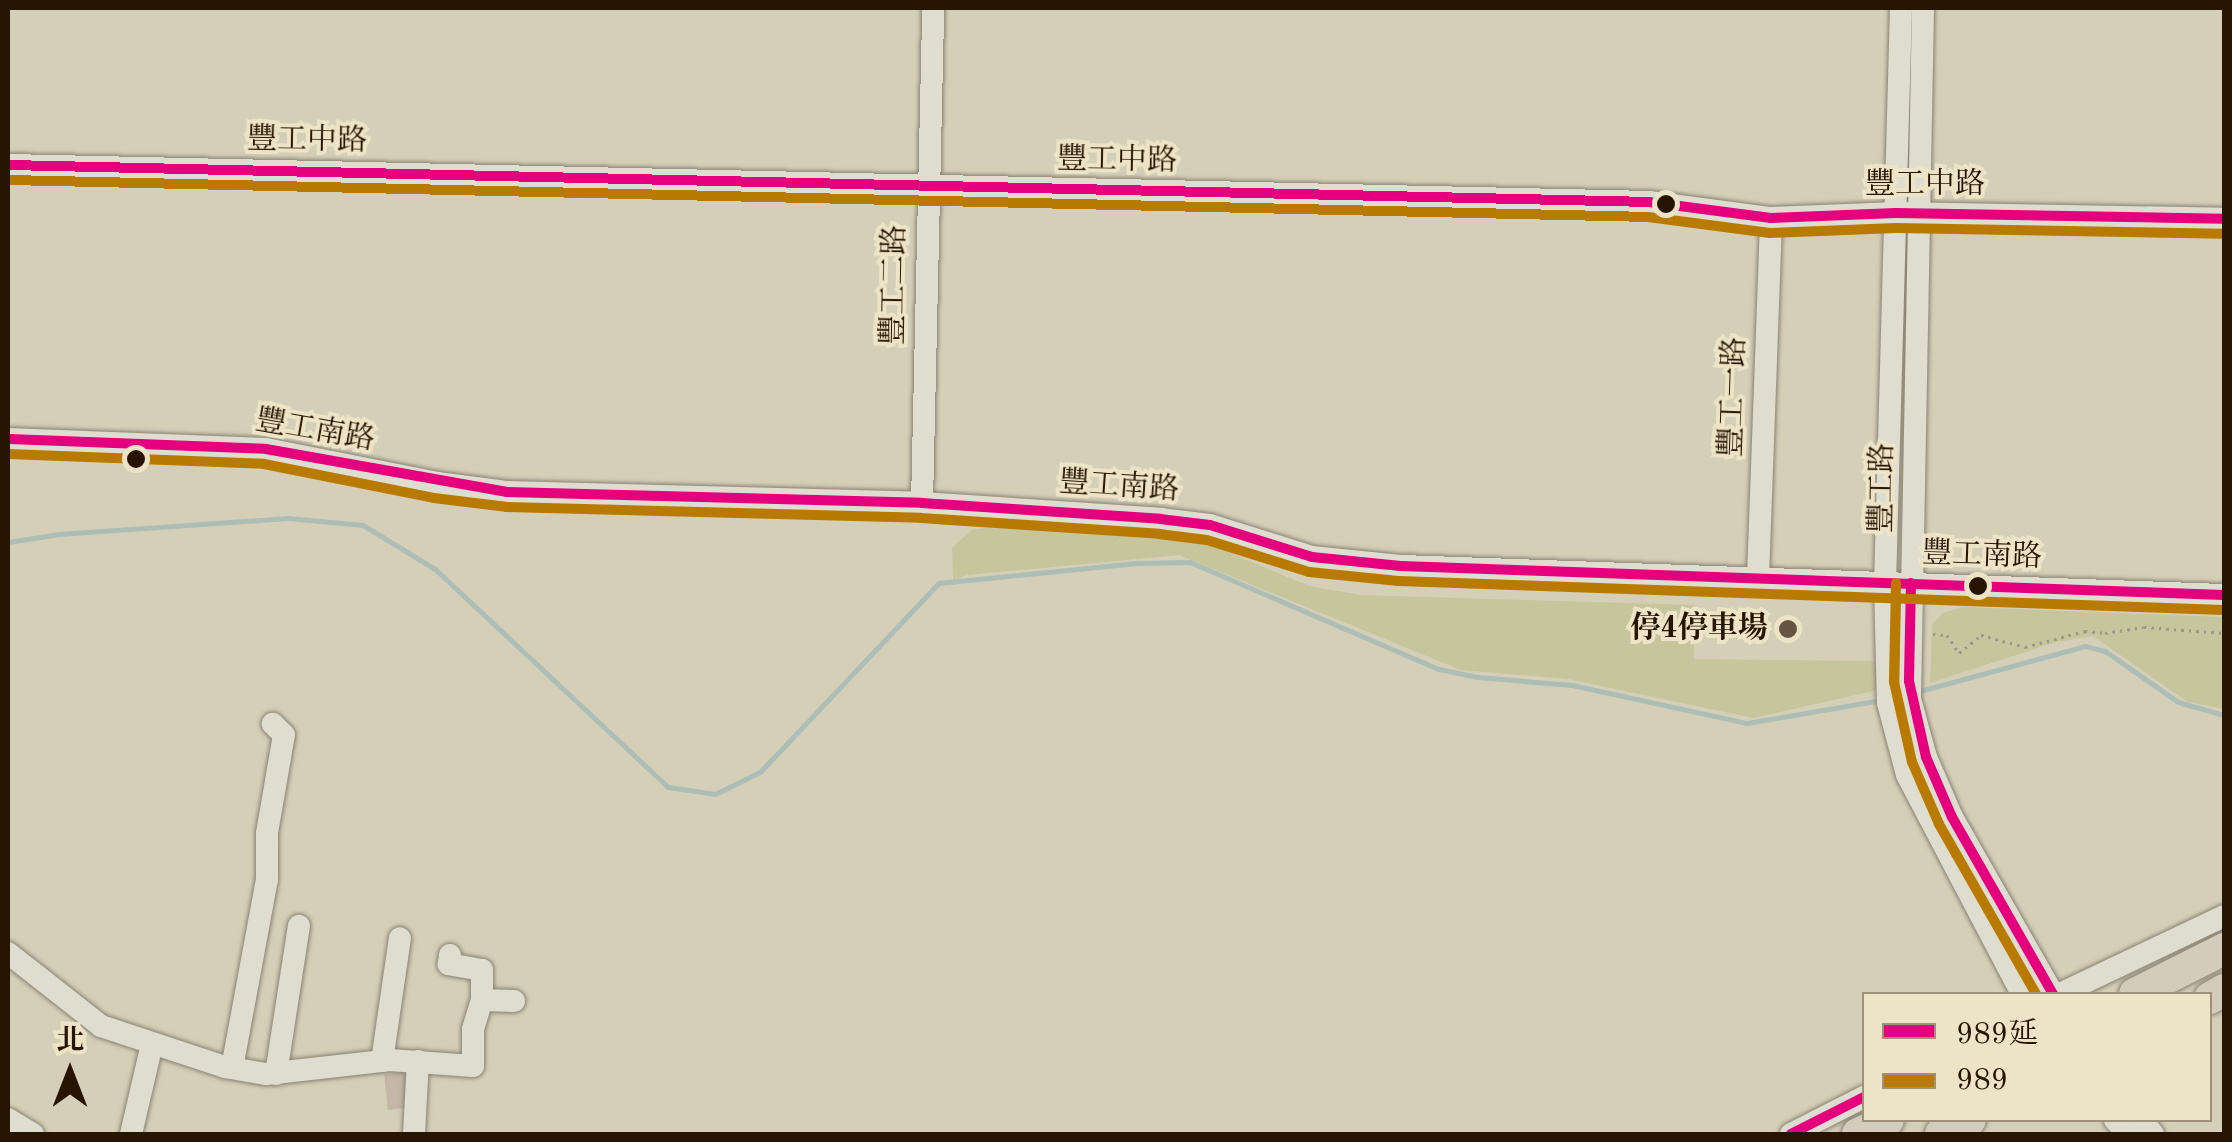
<!DOCTYPE html>
<meta charset="utf-8">
<style>
body{margin:0}
#map{position:relative;width:2232px;height:1142px;overflow:hidden;background:#d6cfb8;font-family:"Old Standard TT","Noto Serif TC",serif}
div>[style]{position:absolute}
.green>*{inset:0;background:#c6c59c}
.stream>*{height:5px;margin:-2.5px;padding:0 2.5px;transform-origin:2.5px;border-radius:2.5px;background:#adbeb7}
.building>*{inset:0;background:#c4b7a7;transform-origin:0 0}
.path>*{height:2.5px;margin-top:-1.25px;transform-origin:0;background:repeating-linear-gradient(90deg,#9c978d 0 2.5px,transparent 0 7.5px)}
.roads{filter:drop-shadow(0 0 2px #888273) drop-shadow(0 0 2px #888273)}
.minor>*{height:22px;margin:-11px;padding:0 11px;transform-origin:11px;border-radius:11px;background:#dfdcd0}
.highway>*{height:32px;margin:-16px;padding:0 16px;transform-origin:16px;border-radius:16px;background:#d4ccbb}
.bus-1>*{height:10px;margin:-5px;padding:0 5px;transform-origin:5px;border-radius:5px;background:#e5007d}
.bus-2>*{height:10px;margin:-5px;padding:0 5px;transform-origin:5px;border-radius:5px;background:#b97a01}
.dots>*{width:28px;height:28px;translate:-50% -50%;box-sizing:border-box;border:5px solid #ede4c8;border-radius:50%}
span{translate:-50% -50%;white-space:nowrap;text-align:center;line-height:1.15;-webkit-text-stroke:8px #ede4c8;paint-order:stroke}
.street-label{font-size:30px;color:#271503}
.poi-label{font-size:30px;color:#271503;font-weight:700}
.right{translate:-100% -50%;text-align:right}
.frame{position:absolute;inset:0;border:10px solid #271503;pointer-events:none}
.legend{position:absolute;left:1862px;top:992px;width:350px;height:130px;box-sizing:border-box;background:#ede4c8;border:2px solid #9e9179;margin:0;padding:12px 18px;list-style:none;font-size:30px;color:#271503}
.legend li{display:flex;align-items:center;gap:20px;height:50px}
.legend b{width:50px;border:2px solid #9e9179}
.north{position:absolute;left:20px;top:1022px;width:100px;height:100px;-webkit-text-stroke:8px #ede4c8;paint-order:stroke;rotate:0deg;font-size:28px;font-weight:700;line-height:40px;text-align:center;color:#271503}
.north::after{content:'';display:block;margin:auto;width:35px;height:45px;background:#271503;clip-path:polygon(50% 0,100% 100%,50% 72%,0 100%)}
</style>
<div id="map">
<div class="green">
<div style="clip-path:polygon(984px 528px,1194px 538px,1309px 586px,1361px 595px,1694px 605px,1694px 659px,1879px 661px,1878px 690px,1753px 718px,1568px 679px,1461px 670px,1179px 555px,967px 575px,953px 581px,952px 548px,971px 530px)"></div>
<div style="clip-path:polygon(1963px 607px,2224px 617px,2224px 709px,2188px 702px,2093px 636px,2056px 642px,1930px 683px,1932px 624px,1943px 613px)"></div>
</div>
<div class="stream">
<div style="left:8px;top:542px;width:52px;rotate:-8.9deg"></div>
<div style="left:59px;top:534px;width:230px;rotate:-4deg"></div>
<div style="left:288px;top:518px;width:75px;rotate:5.3deg"></div>
<div style="left:363px;top:525px;width:84px;rotate:31.4deg"></div>
<div style="left:435px;top:569px;width:319px;rotate:43.1deg"></div>
<div style="left:668px;top:787px;width:48px;rotate:8.5deg"></div>
<div style="left:715px;top:794px;width:50px;rotate:-26.1deg"></div>
<div style="left:760px;top:772px;width:260px;rotate:-46.6deg"></div>
<div style="left:939px;top:583px;width:199px;rotate:-5.8deg"></div>
<div style="left:1137px;top:563px;width:53px;rotate:-1.1deg"></div>
<div style="left:1190px;top:562px;width:271px;rotate:23.3deg"></div>
<div style="left:1439px;top:669px;width:40px;rotate:12deg"></div>
<div style="left:1478px;top:677px;width:94px;rotate:4.9deg"></div>
<div style="left:1572px;top:685px;width:179px;rotate:12.3deg"></div>
<div style="left:1747px;top:723px;width:136px;rotate:-9.7deg"></div>
<div style="left:1916px;top:692px;width:175px;rotate:-15.2deg"></div>
<div style="left:2085px;top:646px;width:21px;rotate:14deg"></div>
<div style="left:2105px;top:651px;width:89px;rotate:34.9deg"></div>
<div style="left:2178px;top:702px;width:48px;rotate:15.8deg"></div>
</div>
<div class="building">
<div style="left:405px;top:1072px;width:36px;height:21px;rotate:84deg"></div>
</div>
<div class="path">
<div style="left:1933px;top:634px;width:14px;rotate:4deg"></div>
<div style="left:1947px;top:635px;width:22px;rotate:56deg"></div>
<div style="left:1959px;top:653px;width:28px;rotate:-39deg"></div>
<div style="left:1981px;top:635px;width:46px;rotate:15.3deg"></div>
<div style="left:2025px;top:647px;width:62px;rotate:-14.9deg"></div>
<div style="left:2085px;top:631px;width:20px;rotate:6deg"></div>
<div style="left:2105px;top:633px;width:39px;rotate:-9deg"></div>
<div style="left:2144px;top:627px;width:80px;rotate:4.3deg"></div>
</div>
<div class="roads">
<div class="minor">
<div style="left:1901px;top:8px;width:575px;rotate:91.59deg"></div>
<div style="left:1885px;top:583px;width:120px;rotate:88.6deg"></div>
<div style="left:1888px;top:703px;width:74px;rotate:75.2deg"></div>
<div style="left:1907px;top:775px;width:247px;rotate:62.3deg"></div>
<div style="left:1923px;top:8px;width:691px;rotate:91.08deg"></div>
<div style="left:1910px;top:699px;width:60px;rotate:74.6deg"></div>
<div style="left:1926px;top:757px;width:65px;rotate:66.6deg"></div>
<div style="left:1952px;top:817px;width:204px;rotate:60.3deg"></div>
<div style="left:8px;top:165px;width:1641px;rotate:1.29deg"></div>
<div style="left:1649px;top:202px;width:123px;rotate:7.5deg"></div>
<div style="left:1771px;top:218px;width:125px;rotate:-2.3deg"></div>
<div style="left:1896px;top:213px;width:328px;rotate:1deg"></div>
<div style="left:8px;top:439px;width:258px;rotate:2.2deg"></div>
<div style="left:266px;top:449px;width:174px;rotate:11.2deg"></div>
<div style="left:437px;top:483px;width:71px;rotate:7.3deg"></div>
<div style="left:507px;top:492px;width:415px;rotate:1.5deg"></div>
<div style="left:922px;top:503px;width:239px;rotate:3.8deg"></div>
<div style="left:1160px;top:519px;width:50px;rotate:6.8deg"></div>
<div style="left:1210px;top:525px;width:107px;rotate:17.4deg"></div>
<div style="left:1312px;top:557px;width:89px;rotate:5.8deg"></div>
<div style="left:1401px;top:566px;width:824px;rotate:2.02deg"></div>
<div style="left:922px;top:503px;width:495px;rotate:-88.7deg"></div>
<div style="left:1758px;top:577px;width:359px;rotate:-87.9deg"></div>
<div style="left:8px;top:953px;width:118px;rotate:38.1deg"></div>
<div style="left:101px;top:1026px;width:131px;rotate:18.3deg"></div>
<div style="left:225px;top:1067px;width:42px;rotate:9.7deg"></div>
<div style="left:266px;top:1074px;width:125px;rotate:-6.4deg"></div>
<div style="left:390px;top:1060px;width:83px;rotate:4.1deg"></div>
<div style="left:473px;top:1066px;width:37px;rotate:-90deg"></div>
<div style="left:473px;top:1029px;width:30px;rotate:-73deg"></div>
<div style="left:482px;top:1000px;width:30px;rotate:-90deg"></div>
<div style="left:482px;top:970px;width:34px;rotate:-170deg"></div>
<div style="left:449px;top:964px;width:9px;rotate:-84deg"></div>
<div style="left:2060px;top:994px;width:182px;rotate:-25.4deg"></div>
<div style="left:482px;top:1000px;width:32px;rotate:2deg"></div>
<div style="left:382px;top:1061px;width:124px;rotate:-81.7deg"></div>
<div style="left:232px;top:1068px;width:191px;rotate:-79.5deg"></div>
<div style="left:267px;top:880px;width:47px;rotate:-90deg"></div>
<div style="left:267px;top:833px;width:99px;rotate:-80.2deg"></div>
<div style="left:284px;top:735px;width:16px;rotate:-135deg"></div>
<div style="left:276px;top:1074px;width:150px;rotate:-81.2deg"></div>
<div style="left:8px;top:1119px;width:29px;rotate:31deg"></div>
<div style="left:2115px;top:1120px;width:19px;rotate:47deg"></div>
<div style="left:2142px;top:1120px;width:18px;rotate:52deg"></div>
<div style="left:131px;top:1134px;width:92px;rotate:-76.9deg"></div>
<div style="left:414px;top:1134px;width:73px;rotate:-86.9deg"></div>
<div style="left:1791px;top:1134px;width:82px;rotate:-26.9deg"></div>
</div>
<div class="highway">
<div style="left:2135px;top:994px;width:100px;rotate:-26.8deg"></div>
<div style="left:2210px;top:998px;width:16px;rotate:-30deg"></div>
<div style="left:1858px;top:1134px;width:33px;rotate:-25deg"></div>
<div style="left:1941px;top:1134px;width:32px;rotate:-26deg"></div>
</div>
</div>
<div class="bus-1">
<div style="left:8px;top:165px;width:1641px;rotate:1.29deg"></div>
<div style="left:1649px;top:202px;width:123px;rotate:7.5deg"></div>
<div style="left:1771px;top:218px;width:125px;rotate:-2.3deg"></div>
<div style="left:1896px;top:213px;width:328px;rotate:1deg"></div>
<div style="left:8px;top:439px;width:258px;rotate:2.2deg"></div>
<div style="left:266px;top:449px;width:245px;rotate:10.1deg"></div>
<div style="left:507px;top:492px;width:415px;rotate:1.5deg"></div>
<div style="left:922px;top:503px;width:239px;rotate:3.8deg"></div>
<div style="left:1160px;top:519px;width:50px;rotate:6.8deg"></div>
<div style="left:1210px;top:525px;width:107px;rotate:17.4deg"></div>
<div style="left:1312px;top:557px;width:89px;rotate:5.8deg"></div>
<div style="left:1401px;top:566px;width:824px;rotate:2.02deg"></div>
<div style="left:1911px;top:583px;width:98px;rotate:91.2deg"></div>
<div style="left:1909px;top:681px;width:78px;rotate:77.4deg"></div>
<div style="left:1926px;top:757px;width:65px;rotate:66.6deg"></div>
<div style="left:1952px;top:817px;width:204px;rotate:60.3deg"></div>
<div style="left:1791px;top:1134px;width:82px;rotate:-26.9deg"></div>
</div>
<div class="bus-2">
<div style="left:8px;top:180px;width:1640px;rotate:1.29deg"></div>
<div style="left:1648px;top:217px;width:123px;rotate:7.5deg"></div>
<div style="left:1770px;top:233px;width:126px;rotate:-2.3deg"></div>
<div style="left:1896px;top:228px;width:328px;rotate:1deg"></div>
<div style="left:8px;top:454px;width:256px;rotate:2.2deg"></div>
<div style="left:264px;top:464px;width:173px;rotate:11.3deg"></div>
<div style="left:434px;top:498px;width:74px;rotate:7deg"></div>
<div style="left:507px;top:507px;width:414px;rotate:1.5deg"></div>
<div style="left:921px;top:518px;width:239px;rotate:3.8deg"></div>
<div style="left:1159px;top:534px;width:48px;rotate:7.1deg"></div>
<div style="left:1207px;top:540px;width:107px;rotate:17.4deg"></div>
<div style="left:1309px;top:572px;width:90px;rotate:5.7deg"></div>
<div style="left:1399px;top:581px;width:825px;rotate:2.02deg"></div>
<div style="left:1896px;top:583px;width:99px;rotate:91.2deg"></div>
<div style="left:1894px;top:682px;width:82px;rotate:77.3deg"></div>
<div style="left:1912px;top:762px;width:68px;rotate:66.5deg"></div>
<div style="left:1939px;top:824px;width:196px;rotate:60.3deg"></div>
</div>
<div class="dots">
<div style="left:1666px;top:204px;background:#271503"></div>
<div style="left:136px;top:459px;background:#271503"></div>
<div style="left:1978px;top:586px;background:#271503"></div>
<div style="left:1788px;top:629px;background:#645642"></div>
</div>
<div class="street-label">
<span style="left:307px;top:141px;rotate:1deg">豐工中路</span>
<span style="left:1117px;top:161px;rotate:1deg">豐工中路</span>
<span style="left:1925px;top:185px">豐工中路</span>
<span style="left:895px;top:285px;rotate:-89deg">豐工二路</span>
<span style="left:1734px;top:397px;rotate:-88deg">豐工一路</span>
<span style="left:315px;top:431px;rotate:10deg">豐工南路</span>
<span style="left:1119px;top:487px;rotate:4deg">豐工南路</span>
<span style="left:1883px;top:488px;rotate:-89deg">豐工路</span>
<span style="left:1982px;top:556px;rotate:2deg">豐工南路</span>
</div>
<div class="poi-label">
<span class="right" style="left:1768px;top:629px">停4停車場</span>
</div>
<div class="frame"></div>
<ul class="legend">
<li><b style="height:12px;background:#e5007d"></b>989延</li>
<li><b style="height:12px;background:#b97a01"></b>989</li>
</ul>
<div class="north">北</div>
</div>
